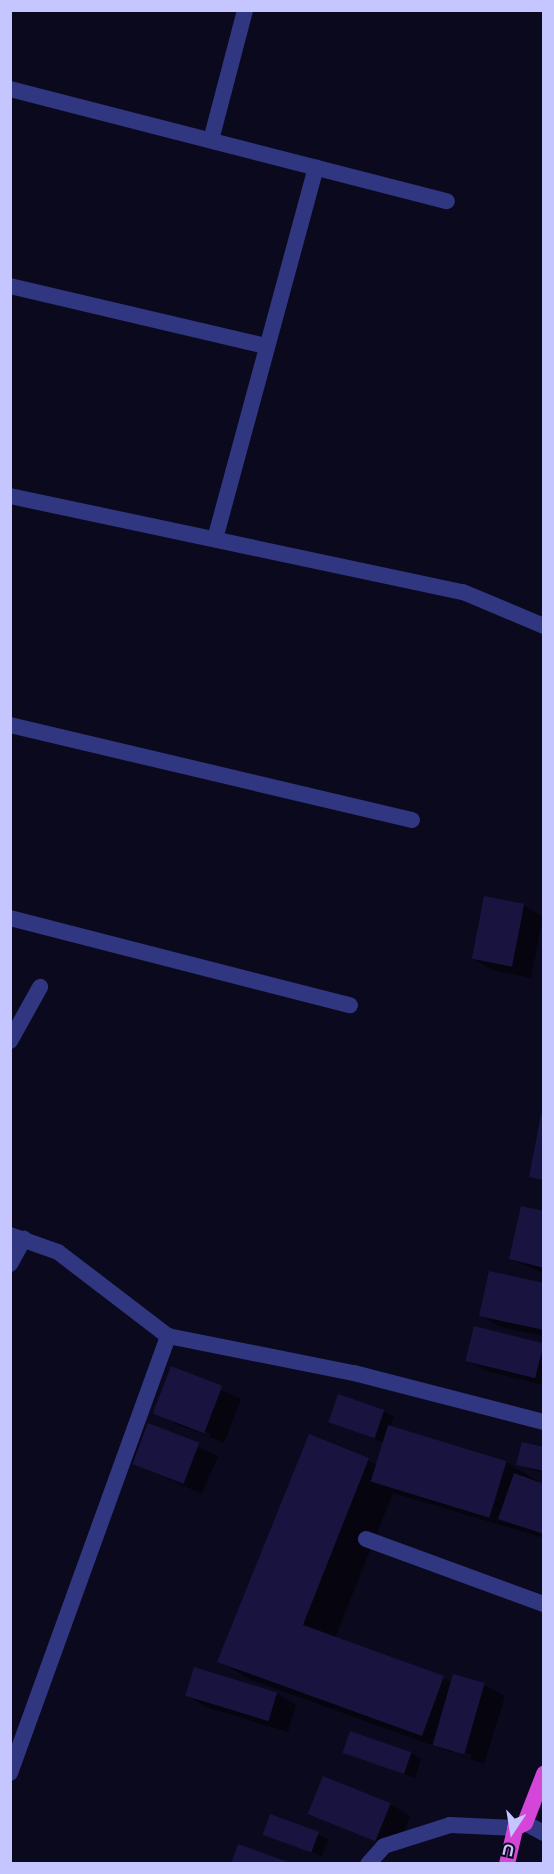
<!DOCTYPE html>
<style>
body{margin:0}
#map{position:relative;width:554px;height:1874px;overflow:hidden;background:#0a091d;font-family:Helvetica,sans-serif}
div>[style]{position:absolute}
.shadow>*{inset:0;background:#0007;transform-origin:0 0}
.building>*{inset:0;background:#18143f;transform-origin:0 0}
.service>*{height:16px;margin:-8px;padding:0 8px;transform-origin:8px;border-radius:8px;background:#303680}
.minor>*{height:16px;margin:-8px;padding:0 8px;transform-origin:8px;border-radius:8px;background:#303680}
.trunk>*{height:16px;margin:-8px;padding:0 8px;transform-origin:8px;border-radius:8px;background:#d346d8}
span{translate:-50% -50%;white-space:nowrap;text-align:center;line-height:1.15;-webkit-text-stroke:4.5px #0a091d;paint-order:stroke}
.frame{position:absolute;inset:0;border:12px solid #c5c5ff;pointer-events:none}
.north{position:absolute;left:482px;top:1802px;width:60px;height:60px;-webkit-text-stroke:4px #0a091d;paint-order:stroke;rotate:192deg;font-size:16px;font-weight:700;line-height:24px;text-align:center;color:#c5c5ff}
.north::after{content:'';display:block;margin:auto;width:21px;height:27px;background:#c5c5ff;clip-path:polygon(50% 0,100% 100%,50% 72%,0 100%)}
</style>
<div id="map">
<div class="shadow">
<div style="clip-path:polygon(523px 905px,543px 917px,531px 978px,493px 970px,473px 959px)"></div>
<div style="clip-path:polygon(544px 1213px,544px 1273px,510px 1259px)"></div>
<div style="clip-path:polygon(544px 1285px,544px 1336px,501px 1327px,481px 1316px)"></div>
<div style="clip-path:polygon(544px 1344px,544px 1385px,487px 1371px,467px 1360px)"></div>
<div style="clip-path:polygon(evenodd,172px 1368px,241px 1399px,224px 1443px,154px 1412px,172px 1368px,173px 1419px,211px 1434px,210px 1437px,173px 1423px,173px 1419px)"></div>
<div style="clip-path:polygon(evenodd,383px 1411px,394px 1417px,390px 1427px,506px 1462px,544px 1485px,544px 1538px,393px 1493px,335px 1638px,452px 1682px,454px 1676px,485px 1685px,505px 1696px,484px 1764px,249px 1679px,219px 1661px,310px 1436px,378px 1465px,385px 1443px,330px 1421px,383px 1411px,453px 1749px,472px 1755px,471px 1758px,453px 1753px,453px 1749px)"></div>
<div style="left:148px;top:1425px;width:77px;height:41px;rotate:24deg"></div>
<div style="clip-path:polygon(544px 1449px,544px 1474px,518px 1464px)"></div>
<div style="clip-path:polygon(276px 1693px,296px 1705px,288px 1732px,206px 1707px,187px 1695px)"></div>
<div style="clip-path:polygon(345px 1752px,411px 1753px,421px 1759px,415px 1778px)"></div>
<div style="clip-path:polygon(390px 1804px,410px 1816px,397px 1850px,310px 1813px)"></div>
<div style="left:271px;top:1816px;width:62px;height:18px;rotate:22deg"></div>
</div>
<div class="building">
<div style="left:484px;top:896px;width:41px;height:64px;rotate:11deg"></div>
<div style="clip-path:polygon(541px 1114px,544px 1115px,544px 1180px,529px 1177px)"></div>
<div style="clip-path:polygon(521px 1206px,544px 1211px,544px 1268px,509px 1259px)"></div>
<div style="clip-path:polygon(489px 1271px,544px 1283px,544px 1330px,479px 1316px)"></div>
<div style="left:474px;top:1326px;width:72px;height:36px;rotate:14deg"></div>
<div style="left:171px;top:1366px;width:55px;height:51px;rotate:21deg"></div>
<div style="left:338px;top:1394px;width:49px;height:30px;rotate:19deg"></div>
<div style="left:148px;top:1423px;width:55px;height:44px;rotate:21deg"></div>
<div style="left:388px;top:1425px;width:124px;height:59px;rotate:17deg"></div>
<div style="clip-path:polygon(309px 1434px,369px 1458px,303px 1625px,444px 1676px,422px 1736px,217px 1662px)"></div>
<div style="clip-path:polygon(522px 1442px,544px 1447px,544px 1471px,516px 1465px)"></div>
<div style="clip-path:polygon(514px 1473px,544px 1484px,544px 1534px,498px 1519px)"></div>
<div style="left:194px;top:1667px;width:87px;height:30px;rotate:17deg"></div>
<div style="left:453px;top:1674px;width:33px;height:74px;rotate:16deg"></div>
<div style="left:350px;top:1731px;width:65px;height:23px;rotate:19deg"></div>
<div style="left:323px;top:1776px;width:73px;height:41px;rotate:22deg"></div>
<div style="left:270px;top:1814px;width:52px;height:22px;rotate:20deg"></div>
<div style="clip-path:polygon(238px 1844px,291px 1863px,291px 1864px,231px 1864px)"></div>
</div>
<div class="service">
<div style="left:366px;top:1539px;width:189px;rotate:20.1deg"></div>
<div style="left:525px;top:1823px;width:21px;rotate:28deg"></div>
</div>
<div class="minor">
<div style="left:10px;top:89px;width:451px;rotate:14.4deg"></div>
<div style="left:211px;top:140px;width:134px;rotate:-75.3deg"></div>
<div style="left:10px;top:286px;width:263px;rotate:13.2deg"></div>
<div style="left:10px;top:496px;width:463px;rotate:12deg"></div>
<div style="left:463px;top:592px;width:88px;rotate:22.8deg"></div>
<div style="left:215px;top:539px;width:385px;rotate:-74.8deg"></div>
<div style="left:10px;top:725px;width:413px;rotate:13.3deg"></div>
<div style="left:10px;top:918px;width:351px;rotate:14.4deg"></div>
<div style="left:10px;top:1041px;width:62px;rotate:-60.9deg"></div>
<div style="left:10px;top:1235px;width:51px;rotate:19.5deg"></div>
<div style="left:58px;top:1252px;width:138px;rotate:37.4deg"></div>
<div style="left:10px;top:1264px;width:29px;rotate:-61deg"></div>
<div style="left:10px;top:1773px;width:465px;rotate:-70.1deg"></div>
<div style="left:168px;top:1336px;width:190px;rotate:11.3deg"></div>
<div style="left:354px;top:1373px;width:196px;rotate:14.5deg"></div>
<div style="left:368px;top:1864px;width:24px;rotate:-48deg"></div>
<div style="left:384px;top:1846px;width:69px;rotate:-17.7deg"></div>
<div style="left:450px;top:1825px;width:65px;rotate:2.6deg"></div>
</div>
<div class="trunk">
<div style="left:507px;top:1864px;width:37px;rotate:-77deg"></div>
<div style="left:515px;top:1828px;width:11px;rotate:-27deg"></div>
<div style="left:525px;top:1823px;width:53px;rotate:-68.8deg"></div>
</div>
<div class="frame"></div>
<div class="north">U</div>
</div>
